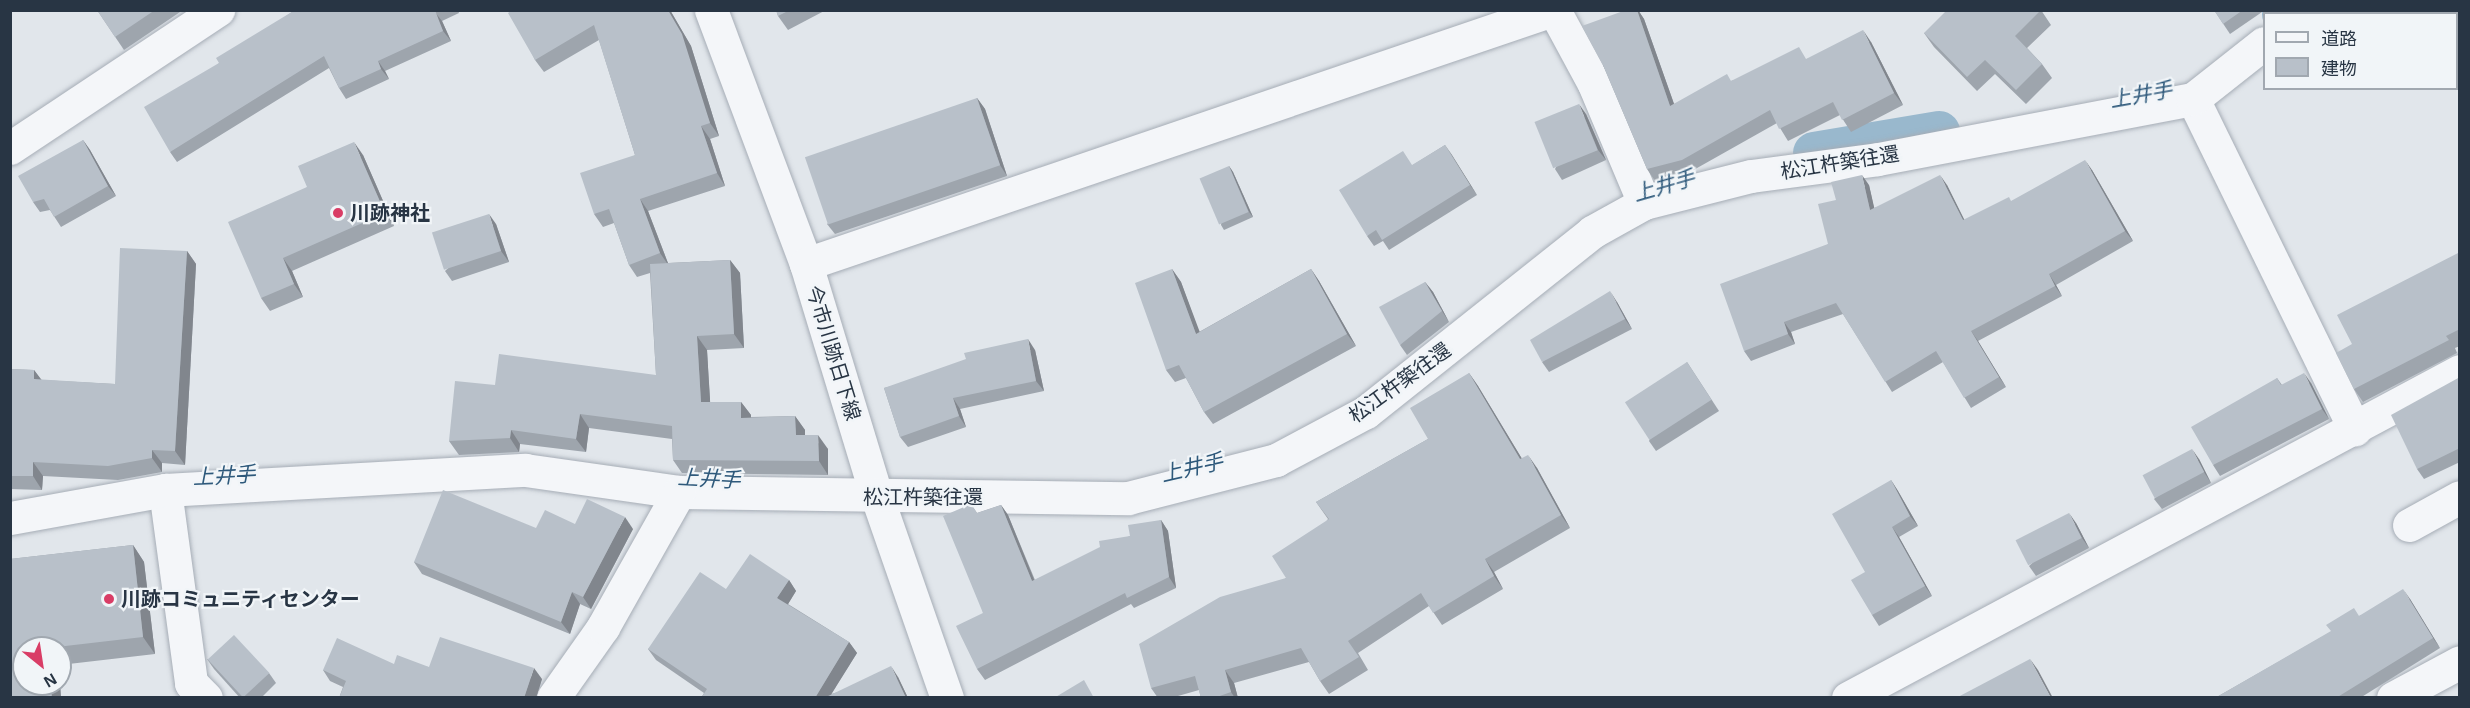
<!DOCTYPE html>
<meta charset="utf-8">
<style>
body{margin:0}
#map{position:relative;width:2470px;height:708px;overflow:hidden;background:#e1e6eb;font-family:Helvetica,"Noto Sans JP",sans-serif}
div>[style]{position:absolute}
.canal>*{height:42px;margin:-21px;padding:0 21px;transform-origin:21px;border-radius:21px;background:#99b8cd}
.roads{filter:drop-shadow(0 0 2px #a6adb6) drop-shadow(0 0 2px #a6adb6)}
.minor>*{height:33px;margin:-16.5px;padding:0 16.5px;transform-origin:16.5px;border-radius:16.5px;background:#f4f6f9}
.wall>*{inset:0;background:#9ea5ad}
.shaded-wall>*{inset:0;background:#81868d}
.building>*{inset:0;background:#b8c0c9;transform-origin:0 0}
.dots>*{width:16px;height:16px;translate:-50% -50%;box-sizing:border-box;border:3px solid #f1f5f8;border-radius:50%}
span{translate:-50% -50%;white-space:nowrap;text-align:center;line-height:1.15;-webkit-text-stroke:4.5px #f1f5f8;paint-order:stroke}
.street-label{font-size:20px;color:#283544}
.poi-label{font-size:20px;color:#283544;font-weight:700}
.left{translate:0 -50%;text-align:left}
.water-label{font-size:21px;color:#2e597b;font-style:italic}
.frame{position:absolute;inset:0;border:12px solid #283544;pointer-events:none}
.legend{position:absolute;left:2263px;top:12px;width:195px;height:78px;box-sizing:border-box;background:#f1f5f8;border:2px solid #a1a8b0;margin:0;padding:8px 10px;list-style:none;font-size:18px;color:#283544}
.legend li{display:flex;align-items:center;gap:12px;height:30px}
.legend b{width:30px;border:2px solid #a1a8b0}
.north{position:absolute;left:12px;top:636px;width:60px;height:60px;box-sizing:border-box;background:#f1f5f8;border:2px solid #a1a8b0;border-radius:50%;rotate:150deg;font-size:16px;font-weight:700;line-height:24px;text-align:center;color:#283544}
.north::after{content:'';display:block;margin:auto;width:21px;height:27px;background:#d93d66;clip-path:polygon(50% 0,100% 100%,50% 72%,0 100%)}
</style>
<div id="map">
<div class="canal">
<div style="left:2283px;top:14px;width:6px;rotate:-45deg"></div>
<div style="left:1814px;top:153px;width:127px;rotate:-9.5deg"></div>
</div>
<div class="roads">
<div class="minor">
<div style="left:711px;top:10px;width:271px;rotate:69.5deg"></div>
<div style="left:806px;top:264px;width:244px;rotate:73.1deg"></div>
<div style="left:877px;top:497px;width:213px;rotate:70.8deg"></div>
<div style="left:1554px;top:10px;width:84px;rotate:61.6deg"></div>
<div style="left:1594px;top:84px;width:129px;rotate:67.2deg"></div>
<div style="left:2303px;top:14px;width:6px;rotate:-45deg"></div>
<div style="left:2193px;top:99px;width:368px;rotate:63.9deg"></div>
<div style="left:10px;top:148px;width:250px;rotate:-33.6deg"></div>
<div style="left:806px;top:264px;width:788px;rotate:-18.8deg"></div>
<div style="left:165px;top:490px;width:195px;rotate:82.3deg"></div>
<div style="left:191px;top:683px;width:21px;rotate:45deg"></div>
<div style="left:10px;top:518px;width:158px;rotate:-10.2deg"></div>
<div style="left:165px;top:490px;width:361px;rotate:-3.2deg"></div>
<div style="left:525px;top:470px;width:156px;rotate:8.1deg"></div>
<div style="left:679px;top:492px;width:449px;rotate:0.8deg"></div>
<div style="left:1128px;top:498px;width:153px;rotate:-14.4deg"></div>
<div style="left:1276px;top:460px;width:102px;rotate:-28.1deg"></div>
<div style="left:1366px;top:412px;width:289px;rotate:-38.5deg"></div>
<div style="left:1592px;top:232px;width:60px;rotate:-29.1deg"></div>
<div style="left:1644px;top:203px;width:110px;rotate:-14.2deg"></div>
<div style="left:1751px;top:176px;width:128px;rotate:-7.6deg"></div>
<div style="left:1878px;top:159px;width:321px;rotate:-10.8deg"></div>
<div style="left:2193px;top:99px;width:90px;rotate:-38.3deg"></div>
<div style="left:2409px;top:525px;width:58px;rotate:-28.8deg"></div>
<div style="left:553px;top:698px;width:87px;rotate:-54.8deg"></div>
<div style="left:603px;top:627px;width:155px;rotate:-60.6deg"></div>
<div style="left:1848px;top:698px;width:694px;rotate:-28.12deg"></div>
<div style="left:2393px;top:698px;width:76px;rotate:-28.2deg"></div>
</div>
</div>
<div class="wall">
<div style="clip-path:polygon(97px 10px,183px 10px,124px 50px)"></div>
<div style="clip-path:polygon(295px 10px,458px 10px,459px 13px,442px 21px,451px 41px,385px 71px,389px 79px,346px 99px,339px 88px,329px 68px,177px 162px,170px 152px,219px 63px)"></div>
<div style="clip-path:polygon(512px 10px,670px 10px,691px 46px,719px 136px,710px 139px,725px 186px,648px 211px,668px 263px,730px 260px,740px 273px,744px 348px,707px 350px,710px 402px,741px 402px,751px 415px,751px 417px,795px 416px,805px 430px,805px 435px,828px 449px,828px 475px,682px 473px,673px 460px,672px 439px,589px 428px,586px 452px,520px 444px,519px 452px,459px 455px,449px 441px,495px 385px,656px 375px,650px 273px,637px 277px,629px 265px,614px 223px,603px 227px,594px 214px,635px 155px,599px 40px,544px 72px,535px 60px)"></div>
<div style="clip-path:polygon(776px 10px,826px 10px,788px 30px,778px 16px)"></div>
<div style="clip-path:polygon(1626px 10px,1638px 10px,1644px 19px,1674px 104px,1731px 81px,1807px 59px,1871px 42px,1903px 105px,1851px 132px,1840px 115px,1788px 141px,1777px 123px,1690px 172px,1655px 181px,1647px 169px,1603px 65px)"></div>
<div style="clip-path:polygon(2041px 10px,2051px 25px,2027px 48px,2042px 64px,2052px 78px,2026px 104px,1995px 74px,1977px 91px,1934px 47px,1924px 33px)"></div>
<div style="clip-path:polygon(2214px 10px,2265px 10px,2230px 34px)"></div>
<div style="clip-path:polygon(977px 98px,985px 109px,1007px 176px,835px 234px,827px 224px)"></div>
<div style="clip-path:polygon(1586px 114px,1606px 160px,1562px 180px,1555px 169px)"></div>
<div style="clip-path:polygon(83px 140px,90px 150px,116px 196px,61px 227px,50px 210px,40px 212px,33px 202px)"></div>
<div style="clip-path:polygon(1445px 145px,1477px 195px,1389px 250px,1383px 241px,1374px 246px,1367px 236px,1413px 165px)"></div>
<div style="clip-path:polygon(363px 155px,394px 226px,292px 271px,303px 297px,270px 311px,261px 298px,307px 187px)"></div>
<div style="clip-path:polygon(1229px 166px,1233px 172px,1253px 217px,1224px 230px,1221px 225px)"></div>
<div style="clip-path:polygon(2092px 170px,2133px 241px,2056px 285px,2062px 296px,1978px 341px,2006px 387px,1971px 408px,1943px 362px,1892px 392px,1843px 314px,1791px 332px,1795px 344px,1751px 361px,1744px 351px,1828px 244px,1836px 200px,1869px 185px,1874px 208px,1947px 185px,1964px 220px)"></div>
<div style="clip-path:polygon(496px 224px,509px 262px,452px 281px,445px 271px)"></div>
<div style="clip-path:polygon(187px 251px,196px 264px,185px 465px,162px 463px,162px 472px,118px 480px,43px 476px,42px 490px,10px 489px,10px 369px,34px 370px,41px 380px,115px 384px)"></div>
<div style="clip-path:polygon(2460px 252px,2460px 346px,2455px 348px,2457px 353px,2363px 402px,2354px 389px)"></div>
<div style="clip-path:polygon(1172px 269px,1181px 282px,1199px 332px,1311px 269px,1319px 281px,1356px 346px,1213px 424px,1204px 412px,1186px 378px,1175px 382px,1166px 370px)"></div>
<div style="clip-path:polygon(1425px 282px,1433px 292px,1449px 322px,1407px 355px,1400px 345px)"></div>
<div style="clip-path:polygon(1617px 302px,1632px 329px,1549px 372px,1542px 362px)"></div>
<div style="clip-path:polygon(1035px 350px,1044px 391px,960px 409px,966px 427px,908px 447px,900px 437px,884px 388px)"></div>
<div style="clip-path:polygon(1687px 362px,1719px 411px,1656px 451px,1649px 441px)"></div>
<div style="clip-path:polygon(1469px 373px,1478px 386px,1522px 459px,1537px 468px,1570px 528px,1494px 572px,1503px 589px,1442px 625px,1429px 606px,1358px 653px,1368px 670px,1329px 694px,1320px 681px,1309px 662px,1234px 683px,1238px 698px,1201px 698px,1199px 690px,1171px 698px,1158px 698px,1151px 688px,1286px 578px,1328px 519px,1316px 502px,1428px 439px)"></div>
<div style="clip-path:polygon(2460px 377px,2460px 462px,2424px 479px,2417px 469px)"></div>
<div style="clip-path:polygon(2277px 378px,2282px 385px,2311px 383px,2329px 419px,2220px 476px,2213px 465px)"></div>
<div style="clip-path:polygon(2199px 459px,2211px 483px,2162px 509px,2154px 499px)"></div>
<div style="clip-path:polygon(1891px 480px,1898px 491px,1918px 526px,1899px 537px,1932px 596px,1879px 626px,1872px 615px,1865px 572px)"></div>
<div style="clip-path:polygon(971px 504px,977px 513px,1001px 505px,1008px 515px,1035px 580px,1130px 536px,1161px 520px,1168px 531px,1176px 588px,1134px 608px,1131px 604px,985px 680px,977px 669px,983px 613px)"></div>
<div style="clip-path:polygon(2076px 523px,2089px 548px,2036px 576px,2029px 566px)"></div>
<div style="clip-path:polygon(575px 524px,633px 529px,591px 609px,580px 604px,570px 634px,422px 574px,414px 562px,536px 528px)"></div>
<div style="clip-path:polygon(133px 545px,144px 562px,155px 654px,60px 665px,60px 648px,24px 648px,24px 684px,60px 684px,61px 698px,10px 698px,10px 559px)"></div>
<div style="clip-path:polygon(789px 580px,796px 591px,788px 604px,849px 642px,857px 653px,831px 694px,898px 677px,908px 698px,701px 698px,704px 693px,656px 660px,648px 649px,726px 589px)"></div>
<div style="clip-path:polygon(2410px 599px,2440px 648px,2360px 698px,2215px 698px,2359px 616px)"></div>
<div style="clip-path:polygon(207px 659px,269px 673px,276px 683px,261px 698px,240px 698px,214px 669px)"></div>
<div style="clip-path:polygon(394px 664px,429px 667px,542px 679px,536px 698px,339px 698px,343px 687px,330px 681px,323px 670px)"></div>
</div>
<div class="shaded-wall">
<div style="clip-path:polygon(668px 10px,670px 10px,691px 46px,719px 136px,710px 123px)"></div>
<div style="clip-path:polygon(1637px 10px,1638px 10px,1644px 19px,1679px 118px,1670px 106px)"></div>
<div style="clip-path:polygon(434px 11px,442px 21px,451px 41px,443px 31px)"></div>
<div style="clip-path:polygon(1863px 30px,1871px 42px,1903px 105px,1894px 93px)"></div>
<div style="clip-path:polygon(378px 61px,385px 71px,389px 79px,381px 69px)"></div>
<div style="clip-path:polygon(977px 98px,985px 109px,1007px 176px,1000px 165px)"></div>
<div style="clip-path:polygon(1579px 104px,1586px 114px,1606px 160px,1598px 150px)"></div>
<div style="clip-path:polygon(701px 126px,710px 139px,725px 186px,717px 173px)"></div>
<div style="clip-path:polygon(83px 140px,90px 150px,116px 196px,108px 186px)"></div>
<div style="clip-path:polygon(354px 142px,363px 155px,394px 226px,385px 213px)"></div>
<div style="clip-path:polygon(1445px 145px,1452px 155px,1477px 195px,1470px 185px)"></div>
<div style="clip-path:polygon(2085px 160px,2092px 170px,2133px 241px,2125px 231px)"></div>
<div style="clip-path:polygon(1229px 166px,1233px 172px,1253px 217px,1249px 212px)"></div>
<div style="clip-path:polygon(1862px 175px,1869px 185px,1877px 220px,1870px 210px)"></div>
<div style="clip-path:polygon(1940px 175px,1947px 185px,1970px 231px,1963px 220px)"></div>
<div style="clip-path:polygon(640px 199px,648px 211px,669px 266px,660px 253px)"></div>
<div style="clip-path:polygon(489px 214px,496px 224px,509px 262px,501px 251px)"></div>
<div style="clip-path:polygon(187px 251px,196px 264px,185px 465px,175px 451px)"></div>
<div style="clip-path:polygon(283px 258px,292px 271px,303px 297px,294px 284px)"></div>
<div style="clip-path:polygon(730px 260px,740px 273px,744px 348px,734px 334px)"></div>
<div style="clip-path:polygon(1172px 269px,1181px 282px,1205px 346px,1196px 334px)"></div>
<div style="clip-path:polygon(1311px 269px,1319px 281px,1356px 346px,1347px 334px)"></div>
<div style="clip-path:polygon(2049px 274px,2056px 285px,2062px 296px,2055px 286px)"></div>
<div style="clip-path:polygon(1425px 282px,1433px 292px,1449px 322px,1442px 311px)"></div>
<div style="clip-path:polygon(1610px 291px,1617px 302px,1632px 329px,1625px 319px)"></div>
<div style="clip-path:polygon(1784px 322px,1791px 332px,1795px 344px,1788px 334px)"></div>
<div style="clip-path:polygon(1971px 331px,1978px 341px,2006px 387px,1999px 377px)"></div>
<div style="clip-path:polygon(697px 336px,707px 350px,711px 416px,701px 402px)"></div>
<div style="clip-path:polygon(1028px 339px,1035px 350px,1044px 391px,1036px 381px)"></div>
<div style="clip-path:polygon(34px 370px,44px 383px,34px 379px)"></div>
<div style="clip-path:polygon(1469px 373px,1478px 386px,1530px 472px,1520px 459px)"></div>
<div style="clip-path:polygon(2304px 373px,2311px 383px,2329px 419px,2322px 409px)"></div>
<div style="clip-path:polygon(953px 398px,960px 409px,966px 427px,959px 416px)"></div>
<div style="clip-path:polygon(741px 402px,751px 415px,751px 431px,741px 418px)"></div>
<div style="clip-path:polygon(580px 414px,589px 428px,586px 452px,576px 439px)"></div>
<div style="clip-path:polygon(795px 416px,805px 430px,805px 449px,796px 435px)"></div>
<div style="clip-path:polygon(511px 430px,520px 444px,519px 452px,510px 438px)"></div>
<div style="clip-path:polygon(818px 435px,828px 449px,828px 475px,819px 461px)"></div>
<div style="clip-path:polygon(2192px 449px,2199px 459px,2211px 483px,2204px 472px)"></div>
<div style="clip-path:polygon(152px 450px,162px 463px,162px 472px,152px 458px)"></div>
<div style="clip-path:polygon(1528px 455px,1537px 468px,1570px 528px,1561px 515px)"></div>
<div style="clip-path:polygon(33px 462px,43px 476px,42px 490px,33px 476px)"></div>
<div style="clip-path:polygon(1891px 480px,1898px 491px,1918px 526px,1910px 516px)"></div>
<div style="clip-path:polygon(1001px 505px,1008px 515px,1039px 592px,1032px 581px)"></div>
<div style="clip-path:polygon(2069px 513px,2076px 523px,2089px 548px,2082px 538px)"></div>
<div style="clip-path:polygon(625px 517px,633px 529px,591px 609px,583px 597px)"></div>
<div style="clip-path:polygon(1161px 520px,1168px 531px,1176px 588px,1169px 577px)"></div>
<div style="clip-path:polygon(1892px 527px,1899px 537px,1932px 596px,1925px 586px)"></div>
<div style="clip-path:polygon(133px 545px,144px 562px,155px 654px,143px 637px)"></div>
<div style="clip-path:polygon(1485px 559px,1494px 572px,1503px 589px,1494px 576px)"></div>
<div style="clip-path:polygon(789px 580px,796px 591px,785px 609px,777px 598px)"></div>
<div style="clip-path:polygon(2403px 589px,2410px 599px,2440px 648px,2433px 638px)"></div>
<div style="clip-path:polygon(572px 592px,580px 604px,570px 634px,561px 622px)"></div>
<div style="clip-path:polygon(849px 642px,857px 653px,829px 698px,815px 698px)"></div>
<div style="clip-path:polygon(2030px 659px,2038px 670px,2053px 698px,2051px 698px)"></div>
<div style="clip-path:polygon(891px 666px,898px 677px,908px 698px,906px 698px)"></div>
<div style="clip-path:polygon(534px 668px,542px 679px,536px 698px,524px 698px)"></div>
<div style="clip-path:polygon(1225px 670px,1234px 683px,1238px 698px,1235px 698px,1231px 692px)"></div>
<div style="clip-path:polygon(50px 684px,60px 684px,61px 698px,52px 698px)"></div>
</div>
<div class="building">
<div style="clip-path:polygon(97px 10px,155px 10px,115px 37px)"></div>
<div style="clip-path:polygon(295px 10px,435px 10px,443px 31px,378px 61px,381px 69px,339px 88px,324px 56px,170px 152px,144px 107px,219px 63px,216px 58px)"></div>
<div style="clip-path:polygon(512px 10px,668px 10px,682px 34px,710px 123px,701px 126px,717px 173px,640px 199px,660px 253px,629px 265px,609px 209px,594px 214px,580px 173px,635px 155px,594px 25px,535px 60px,508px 13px)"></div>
<div style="clip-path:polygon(776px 10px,790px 10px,778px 16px)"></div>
<div style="clip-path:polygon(1626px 10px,1637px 10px,1670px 106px,1727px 74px,1731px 81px,1799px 47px,1806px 59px,1863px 30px,1894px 93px,1842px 120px,1833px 102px,1779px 129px,1770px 110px,1682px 160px,1647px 169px,1603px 65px,1582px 26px)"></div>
<div style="clip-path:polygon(1947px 10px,2041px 10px,2015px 36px,2042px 64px,2016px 90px,1985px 60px,1967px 77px,1924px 33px)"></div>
<div style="clip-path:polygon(2214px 10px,2243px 10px,2223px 24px)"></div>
<div style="left:977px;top:98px;width:71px;height:182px;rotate:71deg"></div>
<div style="left:1579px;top:104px;width:50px;height:48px;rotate:68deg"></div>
<div style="clip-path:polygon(83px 140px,108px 186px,54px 217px,44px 199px,33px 202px,18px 176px)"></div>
<div style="clip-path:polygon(354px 142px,385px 213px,283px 258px,294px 284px,261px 298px,228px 222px,307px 187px,298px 166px)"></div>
<div style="clip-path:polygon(1445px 145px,1470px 185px,1382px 240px,1376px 230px,1367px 236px,1339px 190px,1403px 151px,1412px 165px)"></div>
<div style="clip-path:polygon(2085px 160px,2125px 231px,2049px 274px,2055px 286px,1971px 331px,1999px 377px,1964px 398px,1936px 351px,1885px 382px,1836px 303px,1784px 322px,1788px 334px,1744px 351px,1720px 284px,1828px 244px,1818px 204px,1836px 200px,1831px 182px,1862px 175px,1870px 210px,1940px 175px,1963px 220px,2009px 197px,2011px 201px)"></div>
<div style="left:1229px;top:166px;width:50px;height:32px;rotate:67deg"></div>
<div style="left:489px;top:214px;width:39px;height:60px;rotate:72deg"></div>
<div style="clip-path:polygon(120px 248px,187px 251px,175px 451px,152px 450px,152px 458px,108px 466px,33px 462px,33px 476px,10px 476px,10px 369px,34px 370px,34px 379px,115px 384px)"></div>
<div style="clip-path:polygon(2460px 252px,2460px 329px,2446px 336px,2449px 340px,2354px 389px,2336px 353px,2352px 344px,2337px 315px)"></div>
<div style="clip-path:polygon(730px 260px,734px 334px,697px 336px,701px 402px,741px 402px,741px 418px,795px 416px,796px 435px,818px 435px,819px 461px,673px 460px,672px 426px,580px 414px,576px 439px,511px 430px,510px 438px,449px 441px,455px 381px,495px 385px,499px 354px,656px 375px,650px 264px)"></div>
<div style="clip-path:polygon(1172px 269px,1196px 334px,1311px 269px,1347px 334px,1204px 412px,1179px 365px,1166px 370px,1135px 283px)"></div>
<div style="clip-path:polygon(1425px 282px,1442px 311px,1400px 345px,1379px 307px)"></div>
<div style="clip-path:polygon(1610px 291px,1625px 319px,1542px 362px,1530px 340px)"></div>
<div style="clip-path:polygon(1028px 339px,1036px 381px,953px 398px,959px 416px,900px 437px,884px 388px,966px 359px,964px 353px)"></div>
<div style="left:1687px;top:362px;width:45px;height:74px;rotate:57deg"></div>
<div style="clip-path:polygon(1469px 373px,1520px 459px,1528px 455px,1561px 515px,1485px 559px,1494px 576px,1433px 613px,1421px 593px,1348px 641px,1359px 657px,1320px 681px,1301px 648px,1225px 670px,1231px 692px,1214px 698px,1201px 698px,1195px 676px,1151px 688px,1139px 644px,1220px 597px,1286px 578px,1272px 556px,1329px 519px,1316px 502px,1428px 439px,1410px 408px)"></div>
<div style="clip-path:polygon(2304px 373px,2322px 409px,2213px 465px,2191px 427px,2277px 378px,2281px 385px)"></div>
<div style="clip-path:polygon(2460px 377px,2460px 448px,2417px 469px,2391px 415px)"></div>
<div style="left:2192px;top:449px;width:26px;height:56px;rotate:62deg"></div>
<div style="clip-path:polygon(1891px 480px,1910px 516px,1892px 527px,1925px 586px,1872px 615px,1851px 580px,1865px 572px,1832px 514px)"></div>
<div style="clip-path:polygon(443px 490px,536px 528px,545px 510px,575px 524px,587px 499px,625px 517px,583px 597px,572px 592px,561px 622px,414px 562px)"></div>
<div style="clip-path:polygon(971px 504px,977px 513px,1001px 505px,1032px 581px,1100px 547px,1099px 541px,1130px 536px,1128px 525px,1161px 520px,1169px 577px,1127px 598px,1125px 593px,977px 669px,956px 626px,983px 613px,943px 516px)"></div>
<div style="left:2069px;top:513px;width:28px;height:60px;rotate:63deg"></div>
<div style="clip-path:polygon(133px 545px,143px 637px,48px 648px,24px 648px,24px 684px,50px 684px,52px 698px,10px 698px,10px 559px)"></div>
<div style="clip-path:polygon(750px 554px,789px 580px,777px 598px,849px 642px,815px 698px,701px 698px,707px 689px,648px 649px,700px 572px,726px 589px)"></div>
<div style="clip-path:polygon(2403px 589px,2433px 638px,2336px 698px,2215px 698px,2331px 631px,2326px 625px,2354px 608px,2359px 616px)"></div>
<div style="left:234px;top:635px;width:52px;height:36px;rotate:47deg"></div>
<div style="clip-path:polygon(440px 637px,534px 668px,524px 698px,339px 698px,346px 681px,323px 670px,337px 638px,394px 664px,397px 655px,429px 667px)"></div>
<div style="clip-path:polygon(2030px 659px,2051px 698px,1956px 698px)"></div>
<div style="clip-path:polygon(891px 666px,906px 698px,824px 698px)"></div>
<div style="clip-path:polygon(1084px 680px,1094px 698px,1054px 698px)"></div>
</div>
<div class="dots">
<div style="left:338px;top:213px;background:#d93d66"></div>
<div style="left:109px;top:599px;background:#d93d66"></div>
</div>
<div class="street-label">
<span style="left:1840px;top:163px;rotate:-9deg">松江杵築往還</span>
<span style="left:833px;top:353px;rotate:73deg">今市川跡日下線</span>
<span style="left:1400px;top:383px;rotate:-36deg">松江杵築往還</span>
<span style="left:923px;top:497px">松江杵築往還</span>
</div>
<div class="poi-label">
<span class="left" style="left:350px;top:213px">川跡神社</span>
<span class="left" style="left:121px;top:599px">川跡コミュニティセンター</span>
</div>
<div class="water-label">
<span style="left:2141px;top:95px;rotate:-10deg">上井手</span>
<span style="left:1664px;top:186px;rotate:-16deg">上井手</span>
<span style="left:1192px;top:468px;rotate:-13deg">上井手</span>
<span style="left:224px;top:476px;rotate:-3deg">上井手</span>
<span style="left:709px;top:479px;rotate:3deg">上井手</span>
</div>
<div class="frame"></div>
<ul class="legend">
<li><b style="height:8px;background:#f4f6f9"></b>道路</li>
<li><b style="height:16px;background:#b8c0c9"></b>建物</li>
</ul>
<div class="north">N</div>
</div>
